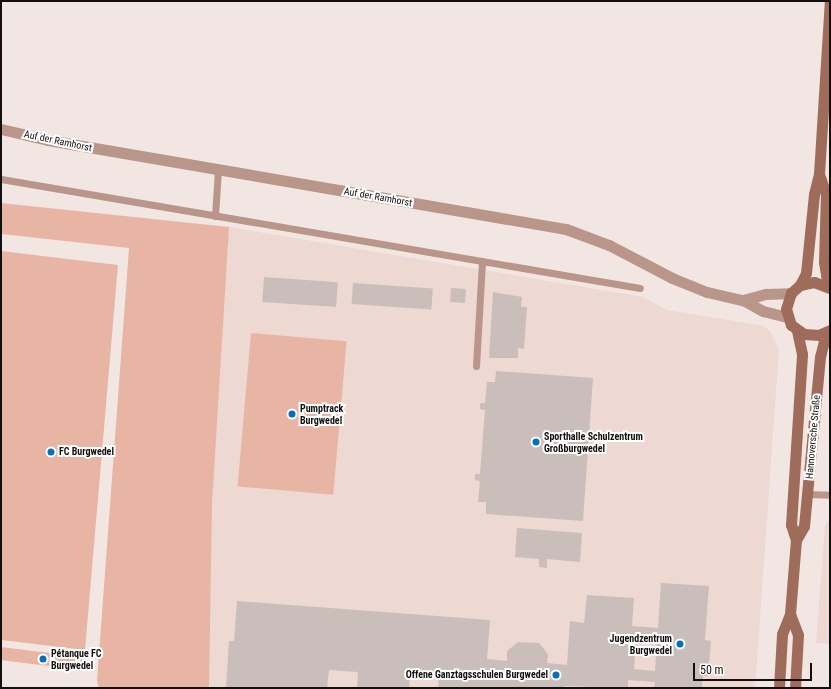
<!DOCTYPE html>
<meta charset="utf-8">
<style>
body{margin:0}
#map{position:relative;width:831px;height:689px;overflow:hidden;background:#f2e6e2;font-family:"Roboto Condensed",sans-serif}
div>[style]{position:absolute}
.built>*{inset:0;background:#edd8d2}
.green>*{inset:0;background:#e8b5a5;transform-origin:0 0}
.building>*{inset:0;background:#cabeba;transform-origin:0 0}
.service>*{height:7px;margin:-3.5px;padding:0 3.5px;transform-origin:3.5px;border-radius:3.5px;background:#b9958a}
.tertiary>*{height:11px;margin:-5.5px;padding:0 5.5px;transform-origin:5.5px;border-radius:5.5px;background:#b9958a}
.secondary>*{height:11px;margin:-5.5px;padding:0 5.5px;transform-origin:5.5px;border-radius:5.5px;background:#9f6c5c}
.dots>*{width:11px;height:11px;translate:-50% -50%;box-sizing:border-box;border:2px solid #fff;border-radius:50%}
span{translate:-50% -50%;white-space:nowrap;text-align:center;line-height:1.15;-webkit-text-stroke:4px #fff;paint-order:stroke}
.street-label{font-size:10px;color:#130f0e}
.poi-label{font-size:10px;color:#130f0e;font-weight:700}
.left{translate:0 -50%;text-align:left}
.right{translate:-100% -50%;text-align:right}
.frame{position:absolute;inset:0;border:2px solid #130f0e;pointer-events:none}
.scale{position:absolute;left:693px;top:663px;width:119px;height:18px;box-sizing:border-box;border:2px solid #130f0e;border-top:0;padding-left:5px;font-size:12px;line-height:14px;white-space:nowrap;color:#130f0e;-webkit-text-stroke:3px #fff;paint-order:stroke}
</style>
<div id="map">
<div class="built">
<div style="clip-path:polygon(229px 227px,643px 297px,667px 310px,764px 326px,770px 331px,779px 349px,755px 688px,196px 688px)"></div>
<div style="clip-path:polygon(830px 519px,830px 644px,816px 643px,825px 525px)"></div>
</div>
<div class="green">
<div style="clip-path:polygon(1px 203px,229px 227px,212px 504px,209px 688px,99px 688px,97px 681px,129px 248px,1px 234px)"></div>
<div style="clip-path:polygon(1px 251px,118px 265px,85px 650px,1px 640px)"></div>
<div style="left:251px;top:333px;width:96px;height:154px;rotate:5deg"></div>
<div style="left:1px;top:647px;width:86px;height:13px;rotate:7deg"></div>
</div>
<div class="building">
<div style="left:264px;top:277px;width:74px;height:25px;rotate:4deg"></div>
<div style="left:353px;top:283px;width:80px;height:21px;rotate:4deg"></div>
<div style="left:451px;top:288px;width:15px;height:14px;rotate:4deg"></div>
<div style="clip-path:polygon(493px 292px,522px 297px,521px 307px,527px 307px,524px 349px,518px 348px,518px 358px,489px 358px)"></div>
<div style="clip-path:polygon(496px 371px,593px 378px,583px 521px,486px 514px,486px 502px,478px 502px,480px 481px,475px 480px,475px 474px,480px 474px,485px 410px,480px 409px,480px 403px,485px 403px,487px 382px,495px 382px)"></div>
<div style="clip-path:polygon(517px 528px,582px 533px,580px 562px,547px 559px,547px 568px,539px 567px,539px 559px,515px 557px)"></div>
<div style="clip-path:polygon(evenodd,661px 583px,709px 586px,705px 640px,711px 641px,708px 676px,703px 676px,702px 688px,654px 688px,655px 682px,628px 680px,628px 688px,565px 686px,565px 688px,438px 688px,439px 677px,410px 675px,409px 688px,357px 688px,358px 672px,329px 670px,327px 688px,226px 688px,229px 641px,234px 641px,237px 601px,490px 620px,487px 659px,507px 661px,507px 651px,518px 642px,539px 643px,548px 654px,547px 663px,567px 665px,570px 621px,584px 623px,587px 595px,634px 598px,632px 626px,658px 628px,661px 583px,636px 638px,657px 639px,655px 671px,634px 669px,636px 638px)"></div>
</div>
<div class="service">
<div style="left:1px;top:179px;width:648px;rotate:9.68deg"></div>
<div style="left:215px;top:216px;width:46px;rotate:-86.3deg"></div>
<div style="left:476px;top:366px;width:105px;rotate:-86.7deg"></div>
<div style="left:807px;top:494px;width:23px;rotate:2deg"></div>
</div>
<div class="tertiary">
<div style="left:1px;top:129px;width:48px;rotate:13.2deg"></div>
<div style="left:48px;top:140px;width:526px;rotate:9.75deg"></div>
<div style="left:566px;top:229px;width:46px;rotate:20.4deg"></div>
<div style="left:609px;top:245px;width:71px;rotate:27.6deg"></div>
<div style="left:672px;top:278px;width:38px;rotate:22deg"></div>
<div style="left:707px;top:292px;width:37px;rotate:13deg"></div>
<div style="left:743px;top:300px;width:23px;rotate:29deg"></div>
<div style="left:763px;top:311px;width:25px;rotate:14deg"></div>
<div style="left:743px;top:300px;width:24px;rotate:-15deg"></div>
<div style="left:766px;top:294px;width:25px;rotate:-2deg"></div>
</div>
<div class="secondary">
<div style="left:819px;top:174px;width:21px;rotate:71deg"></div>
<div style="left:826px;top:194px;width:68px;rotate:91.7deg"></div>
<div style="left:824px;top:262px;width:24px;rotate:81deg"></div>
<div style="left:800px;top:285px;width:13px;rotate:-63deg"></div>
<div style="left:806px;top:273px;width:79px;rotate:-84.2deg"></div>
<div style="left:814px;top:194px;width:21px;rotate:-76deg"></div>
<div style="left:819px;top:174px;width:173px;rotate:-86.4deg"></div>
<div style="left:830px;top:330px;width:12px;rotate:156deg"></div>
<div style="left:819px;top:335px;width:15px;rotate:-176deg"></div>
<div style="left:804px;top:334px;width:16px;rotate:-145deg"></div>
<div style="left:791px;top:325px;width:17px;rotate:-107deg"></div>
<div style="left:786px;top:309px;width:17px;rotate:-73deg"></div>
<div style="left:791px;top:293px;width:12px;rotate:-42deg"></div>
<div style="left:800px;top:285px;width:14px;rotate:-12deg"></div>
<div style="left:814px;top:282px;width:17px;rotate:21deg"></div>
<div style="left:796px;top:540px;width:16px;rotate:-60deg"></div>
<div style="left:804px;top:526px;width:170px;rotate:-84.6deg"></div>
<div style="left:820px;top:357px;width:25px;rotate:-76deg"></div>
<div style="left:790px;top:614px;width:22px;rotate:69deg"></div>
<div style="left:798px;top:635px;width:53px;rotate:93.2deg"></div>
<div style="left:779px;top:688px;width:54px;rotate:-86.8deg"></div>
<div style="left:782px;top:634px;width:22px;rotate:-68deg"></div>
<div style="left:790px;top:614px;width:74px;rotate:-85.4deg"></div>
<div style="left:796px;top:540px;width:16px;rotate:-108deg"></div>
<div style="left:791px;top:525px;width:171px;rotate:-86.3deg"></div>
<div style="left:802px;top:354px;width:24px;rotate:-102deg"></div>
</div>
<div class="dots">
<div style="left:292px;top:414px;background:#0171bc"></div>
<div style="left:536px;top:442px;background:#0171bc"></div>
<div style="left:51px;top:452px;background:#0171bc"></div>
<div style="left:680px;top:644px;background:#0171bc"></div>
<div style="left:43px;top:659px;background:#0171bc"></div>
<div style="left:556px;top:675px;background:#0171bc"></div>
</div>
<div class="street-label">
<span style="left:58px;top:141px;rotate:12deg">Auf der Ramhorst</span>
<span style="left:378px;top:197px;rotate:10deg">Auf der Ramhorst</span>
<span style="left:813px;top:437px;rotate:-85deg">Hannoversche Straße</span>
</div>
<div class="poi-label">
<span class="left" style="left:300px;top:414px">Pumptrack<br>Burgwedel</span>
<span class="left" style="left:544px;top:442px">Sporthalle Schulzentrum<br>Großburgwedel</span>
<span class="left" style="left:59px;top:452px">FC Burgwedel</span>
<span class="right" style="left:672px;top:644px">Jugendzentrum<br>Burgwedel</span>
<span class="left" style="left:51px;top:659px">Pétanque FC<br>Burgwedel</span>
<span class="right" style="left:548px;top:675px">Offene Ganztagsschulen Burgwedel</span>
</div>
<div class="frame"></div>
<div class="scale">50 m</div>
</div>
